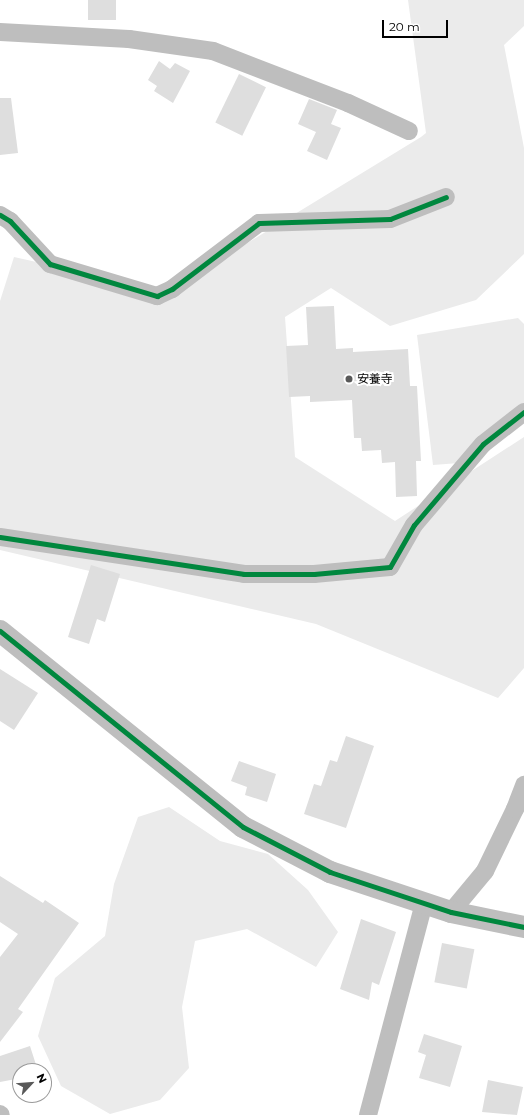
<!DOCTYPE html>
<meta charset="utf-8">
<style>
body{margin:0}
#map{position:relative;width:524px;height:1115px;overflow:hidden;background:#fff;font-family:Montserrat,"Noto Sans JP",sans-serif}
div>[style]{position:absolute}
.green>*{inset:0;background:#ebebeb}
.building>*{inset:0;background:#dedede;transform-origin:0 0}
.minor>*{height:18px;margin:-9px;padding:0 9px;transform-origin:9px;border-radius:9px;background:#bebebe}
.tertiary>*{height:22px;margin:-11px;padding:0 11px;transform-origin:11px;border-radius:11px;background:#bebebe}
.cycleway>*{height:5px;margin:-2.5px;padding:0 2.5px;transform-origin:2.5px;border-radius:2.5px;background:#00873e}
.dots>*{width:11px;height:11px;translate:-50% -50%;box-sizing:border-box;border:2px solid #fff;border-radius:50%}
span{translate:-50% -50%;white-space:nowrap;text-align:center;line-height:1.15;-webkit-text-stroke:4px #fff;paint-order:stroke}
.poi-label{font-size:12px;color:#000}
.left{translate:0 -50%;text-align:left}
.north{position:absolute;left:12px;top:1063px;width:40px;height:40px;box-sizing:border-box;background:#fff;border:1px solid #999;border-radius:50%;rotate:64deg;font-size:11px;font-weight:700;line-height:16px;text-align:center;color:#000}
.north::after{content:'';display:block;margin:auto;width:14px;height:18px;background:#595959;clip-path:polygon(50% 0,100% 100%,50% 72%,0 100%)}
.scale{position:absolute;left:382px;top:20px;width:66px;height:18px;box-sizing:border-box;border:2px solid #000;border-top:0;padding-left:5px;font-size:12px;line-height:14px;white-space:nowrap;color:#000;-webkit-text-stroke:3px #fff;paint-order:stroke}
</style>
<div id="map">
<div class="green">
<div style="clip-path:polygon(408px 0,524px 0,524px 26px,504px 45px,524px 148px,524px 254px,476px 300px,390px 326px,331px 288px,285px 317px,295px 457px,395px 521px,524px 437px,524px 668px,498px 698px,316px 624px,0 550px,0 301px,14px 257px,153px 288px,172px 289px,421px 137px,426px 133px)"></div>
<div style="clip-path:polygon(518px 318px,524px 324px,524px 420px,459px 463px,433px 465px,417px 335px)"></div>
<div style="clip-path:polygon(169px 807px,220px 841px,268px 854px,308px 890px,338px 932px,316px 967px,247px 929px,195px 941px,182px 1007px,189px 1068px,160px 1100px,110px 1114px,61px 1086px,38px 1036px,55px 978px,105px 936px,114px 884px,138px 817px)"></div>
</div>
<div class="building">
<div style="left:88px;top:0;width:28px;height:20px"></div>
<div style="clip-path:polygon(159px 61px,170px 69px,175px 63px,190px 71px,173px 103px,154px 91px,157px 86px,148px 80px)"></div>
<div style="left:239px;top:74px;width:30px;height:54px;rotate:26deg"></div>
<div style="clip-path:polygon(0 98px,11px 98px,18px 153px,0 155px)"></div>
<div style="clip-path:polygon(309px 99px,337px 110px,331px 124px,341px 128px,327px 160px,307px 151px,316px 132px,298px 124px)"></div>
<div style="clip-path:polygon(334px 306px,336px 349px,353px 348px,353px 352px,408px 349px,410px 386px,417px 386px,421px 461px,416px 461px,417px 496px,396px 497px,395px 462px,382px 463px,381px 450px,362px 451px,361px 438px,354px 438px,352px 400px,310px 402px,310px 396px,289px 397px,286px 346px,308px 345px,306px 307px)"></div>
<div style="clip-path:polygon(91px 565px,120px 574px,105px 622px,97px 619px,89px 644px,68px 637px)"></div>
<div style="clip-path:polygon(0 669px,38px 693px,14px 730px,0 721px)"></div>
<div style="clip-path:polygon(346px 736px,374px 746px,346px 828px,304px 814px,314px 784px,321px 786px,330px 760px,337px 762px)"></div>
<div style="clip-path:polygon(239px 761px,276px 774px,267px 802px,245px 795px,247px 787px,231px 781px)"></div>
<div style="clip-path:polygon(0 876px,43px 903px,45px 900px,79px 923px,18px 1009px,23px 1012px,0 1042px,0 957px,18px 934px,0 922px)"></div>
<div style="clip-path:polygon(361px 919px,396px 932px,379px 985px,372px 982px,369px 1000px,340px 989px)"></div>
<div style="left:442px;top:943px;width:33px;height:40px;rotate:11deg"></div>
<div style="clip-path:polygon(424px 1034px,462px 1046px,450px 1087px,419px 1078px,426px 1055px,418px 1052px)"></div>
<div style="clip-path:polygon(30px 1046px,38px 1071px,20px 1071px,20px 1085px,18px 1085px,16px 1079px,0 1082px,0 1056px)"></div>
<div style="clip-path:polygon(488px 1080px,523px 1087px,517px 1115px,482px 1112px)"></div>
</div>
<div class="minor">
<div style="left:0;top:32px;width:129px;rotate:3.1deg"></div>
<div style="left:129px;top:39px;width:85px;rotate:8.1deg"></div>
<div style="left:213px;top:51px;width:145px;rotate:21.1deg"></div>
<div style="left:348px;top:103px;width:67px;rotate:24.7deg"></div>
<div style="left:0;top:215px;width:12px;rotate:31deg"></div>
<div style="left:10px;top:221px;width:59px;rotate:47.1deg"></div>
<div style="left:50px;top:264px;width:112px;rotate:16.7deg"></div>
<div style="left:157px;top:296px;width:17px;rotate:-25deg"></div>
<div style="left:172px;top:289px;width:109px;rotate:-37.2deg"></div>
<div style="left:259px;top:223px;width:131px;rotate:-1.7deg"></div>
<div style="left:390px;top:219px;width:60px;rotate:-21.4deg"></div>
<div style="left:0;top:537px;width:247px;rotate:8.6deg"></div>
<div style="left:244px;top:574px;width:70px"></div>
<div style="left:314px;top:574px;width:76px;rotate:-5.3deg"></div>
<div style="left:390px;top:567px;width:48px;rotate:-60.3deg"></div>
<div style="left:414px;top:525px;width:106px;rotate:-49.6deg"></div>
<div style="left:483px;top:444px;width:52px;rotate:-38deg"></div>
<div style="left:451px;top:912px;width:53px;rotate:-50.3deg"></div>
<div style="left:485px;top:871px;width:69px;rotate:-64.2deg"></div>
<div style="left:515px;top:809px;width:26px;rotate:-69deg"></div>
<div style="left:0;top:1114px;width:1px;rotate:45deg"></div>
<div style="left:368px;top:1115px;width:219px;rotate:-75.2deg"></div>
</div>
<div class="tertiary">
<div style="left:0;top:631px;width:312px;rotate:38.9deg"></div>
<div style="left:243px;top:827px;width:98px;rotate:27.3deg"></div>
<div style="left:330px;top:872px;width:127px;rotate:18.3deg"></div>
<div style="left:451px;top:912px;width:75px;rotate:11.6deg"></div>
</div>
<div class="cycleway">
<div style="left:0;top:215px;width:12px;rotate:31deg"></div>
<div style="left:10px;top:221px;width:59px;rotate:47.1deg"></div>
<div style="left:50px;top:264px;width:112px;rotate:16.7deg"></div>
<div style="left:157px;top:296px;width:17px;rotate:-25deg"></div>
<div style="left:172px;top:289px;width:109px;rotate:-37.2deg"></div>
<div style="left:259px;top:223px;width:131px;rotate:-1.7deg"></div>
<div style="left:390px;top:219px;width:60px;rotate:-21.4deg"></div>
<div style="left:0;top:537px;width:247px;rotate:8.6deg"></div>
<div style="left:244px;top:574px;width:70px"></div>
<div style="left:314px;top:574px;width:76px;rotate:-5.3deg"></div>
<div style="left:390px;top:567px;width:48px;rotate:-60.3deg"></div>
<div style="left:414px;top:525px;width:106px;rotate:-49.6deg"></div>
<div style="left:483px;top:444px;width:52px;rotate:-38deg"></div>
<div style="left:0;top:631px;width:312px;rotate:38.9deg"></div>
<div style="left:243px;top:827px;width:98px;rotate:27.3deg"></div>
<div style="left:330px;top:872px;width:127px;rotate:18.3deg"></div>
<div style="left:451px;top:912px;width:75px;rotate:11.6deg"></div>
</div>
<div class="dots">
<div style="left:349px;top:379px;background:#595959"></div>
</div>
<div class="poi-label">
<span class="left" style="left:357px;top:379px">安養寺</span>
</div>
<div class="north">N</div>
<div class="scale">20 m</div>
</div>
